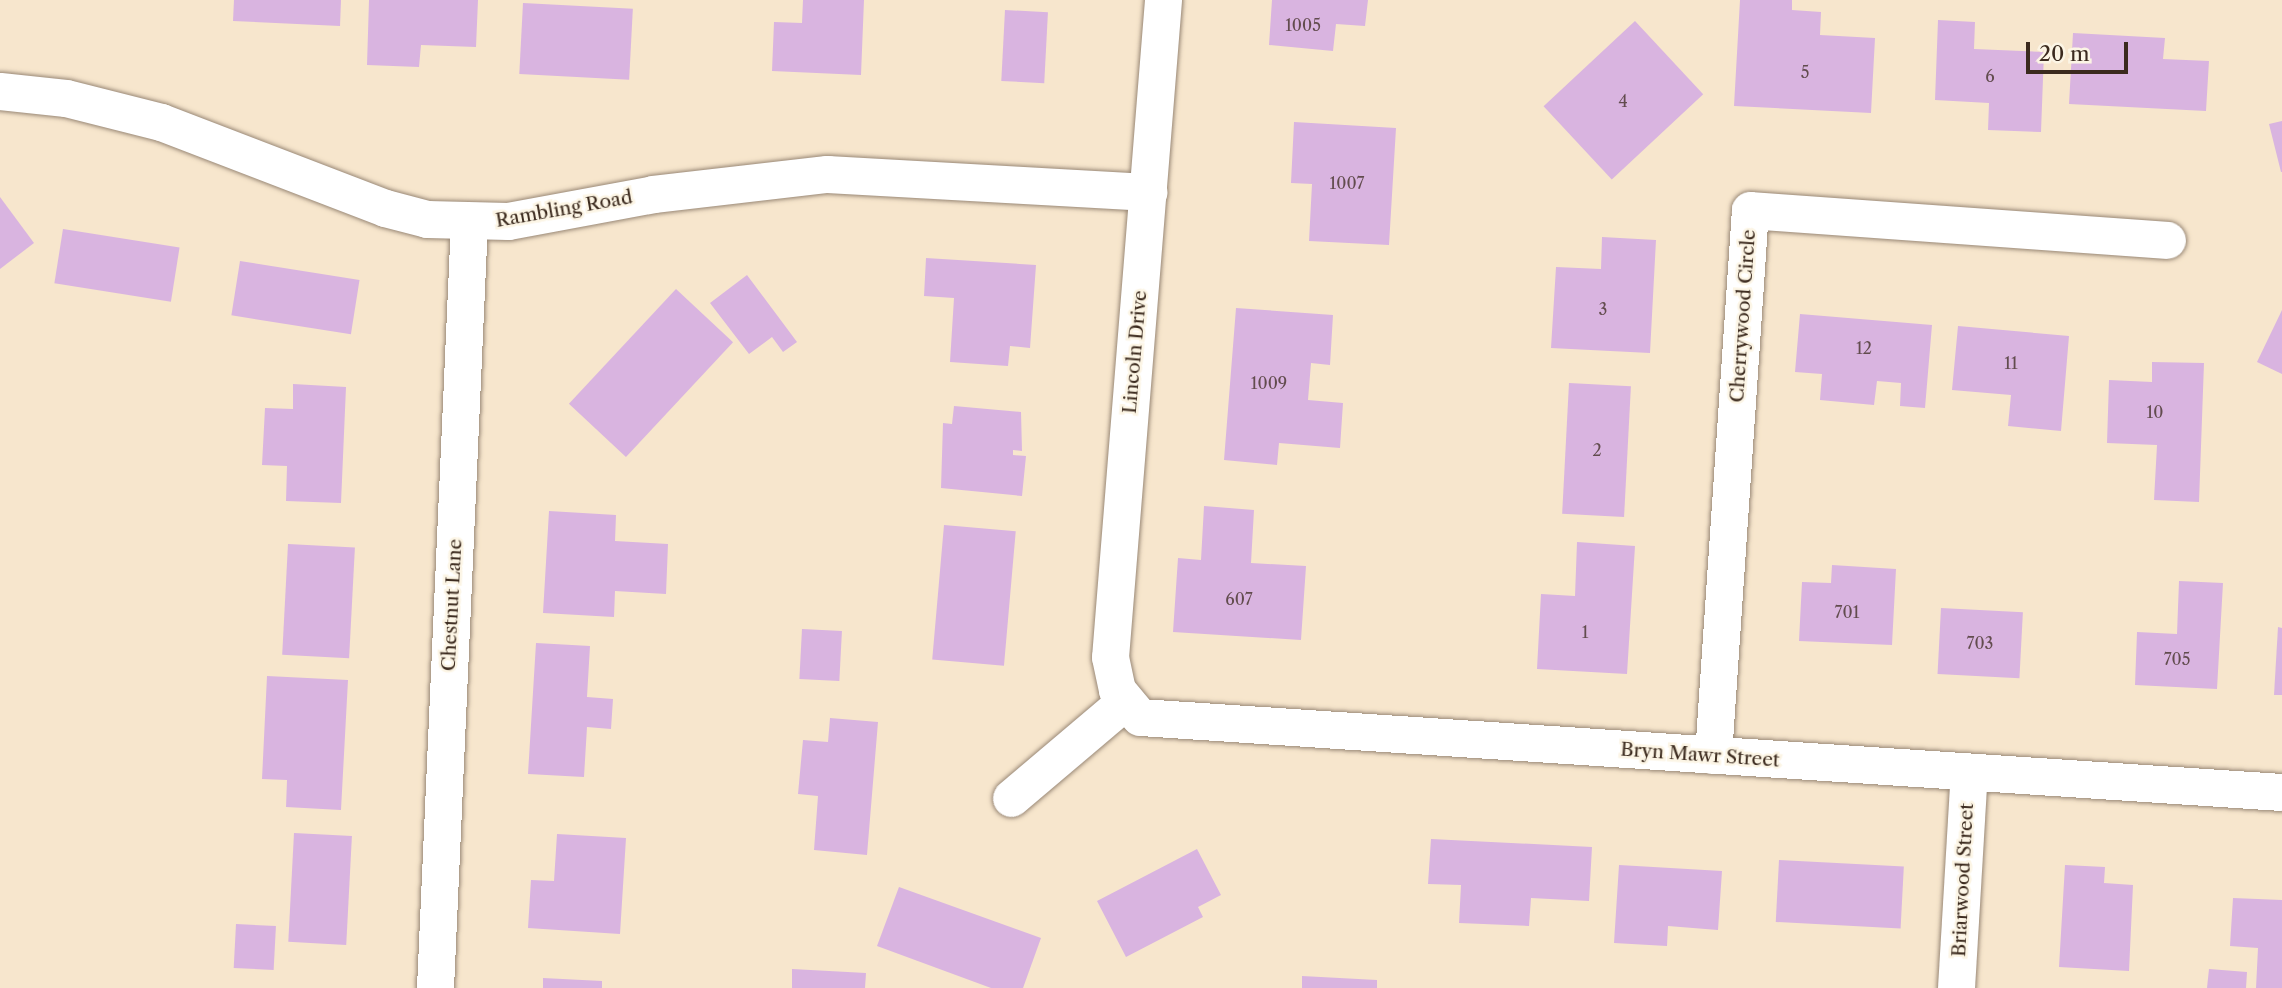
<!DOCTYPE html>
<style>
body{margin:0}
#map{position:relative;width:2282px;height:988px;overflow:hidden;background:#f7e6cd;font-family:"Libre Caslon Text",serif}
div>[style]{position:absolute}
.building>*{inset:0;background:#d9b4e0;transform-origin:0 0}
.roads{filter:drop-shadow(0 0 2px #998876) drop-shadow(0 0 2px #998876)}
.minor>*{height:37px;margin:-18.5px;padding:0 18.5px;transform-origin:18.5px;border-radius:18.5px;background:#fff}
span{translate:-50% -50%;white-space:nowrap;text-align:center;line-height:1.15;-webkit-text-stroke:5px #fcf5e5;paint-order:stroke}
.number-label{font-size:16px;color:#624c4e}
.number-label span{-webkit-text-stroke-width:0}
.street-label{font-size:19px;color:#3b2a1e}
.scale{position:absolute;left:2026px;top:42px;width:102px;height:32px;box-sizing:border-box;border:4px solid #3b2a1e;border-top:0;padding-left:9px;font-size:21px;line-height:24px;white-space:nowrap;color:#3b2a1e;-webkit-text-stroke:5px #fcf5e5;paint-order:stroke}
</style>
<div id="map">
<div class="building">
<div style="clip-path:polygon(234px 0,341px 0,340px 26px,233px 21px)"></div>
<div style="clip-path:polygon(369px 0,478px 0,476px 47px,421px 45px,419px 67px,367px 65px)"></div>
<div style="clip-path:polygon(803px 0,864px 0,861px 75px,772px 71px,774px 22px,802px 23px)"></div>
<div style="clip-path:polygon(1272px 0,1368px 0,1365px 26px,1336px 24px,1333px 51px,1269px 45px)"></div>
<div style="clip-path:polygon(1740px 0,1792px 0,1792px 10px,1821px 12px,1820px 35px,1875px 38px,1871px 113px,1734px 106px)"></div>
<div style="left:523px;top:3px;width:110px;height:71px;rotate:3deg"></div>
<div style="left:1005px;top:10px;width:43px;height:71px;rotate:3deg"></div>
<div style="clip-path:polygon(1938px 20px,1975px 22px,1974px 49px,2044px 52px,2041px 132px,1988px 130px,1989px 103px,1935px 100px)"></div>
<div style="left:1635px;top:21px;width:100px;height:125px;rotate:47deg"></div>
<div style="clip-path:polygon(2073px 33px,2165px 38px,2163px 59px,2209px 61px,2206px 111px,2069px 104px)"></div>
<div style="clip-path:polygon(2282px 121px,2282px 172px,2281px 172px,2269px 124px)"></div>
<div style="clip-path:polygon(1294px 122px,1396px 128px,1389px 245px,1309px 241px,1312px 184px,1291px 183px)"></div>
<div style="clip-path:polygon(0 197px,34px 243px,0 269px)"></div>
<div style="left:63px;top:229px;width:118px;height:55px;rotate:9deg"></div>
<div style="clip-path:polygon(1602px 237px,1656px 240px,1650px 353px,1551px 348px,1556px 267px,1601px 269px)"></div>
<div style="clip-path:polygon(926px 258px,1036px 265px,1030px 348px,1010px 346px,1008px 366px,950px 362px,954px 298px,924px 296px)"></div>
<div style="left:240px;top:261px;width:121px;height:55px;rotate:9deg"></div>
<div style="clip-path:polygon(747px 275px,797px 342px,783px 352px,772px 337px,749px 354px,710px 303px)"></div>
<div style="left:676px;top:289px;width:78px;height:157px;rotate:43deg"></div>
<div style="clip-path:polygon(1236px 308px,1333px 315px,1330px 365px,1311px 363px,1308px 400px,1343px 403px,1340px 448px,1279px 443px,1277px 465px,1224px 460px)"></div>
<div style="clip-path:polygon(2282px 310px,2282px 374px,2257px 362px)"></div>
<div style="clip-path:polygon(1800px 314px,1932px 325px,1925px 408px,1900px 406px,1901px 383px,1877px 381px,1874px 405px,1820px 400px,1822px 374px,1795px 372px)"></div>
<div style="clip-path:polygon(1958px 326px,2069px 336px,2061px 431px,2008px 426px,2011px 395px,1952px 390px)"></div>
<div style="clip-path:polygon(2152px 362px,2204px 363px,2199px 502px,2154px 500px,2157px 445px,2107px 443px,2109px 380px,2152px 382px)"></div>
<div style="left:1569px;top:383px;width:62px;height:131px;rotate:3deg"></div>
<div style="clip-path:polygon(293px 384px,346px 387px,341px 503px,286px 501px,287px 466px,262px 465px,265px 408px,293px 409px)"></div>
<div style="clip-path:polygon(954px 406px,1021px 412px,1022px 451px,1013px 450px,1013px 455px,1026px 456px,1022px 496px,941px 488px,943px 423px,952px 424px)"></div>
<div style="clip-path:polygon(1204px 506px,1254px 510px,1251px 563px,1306px 566px,1301px 640px,1173px 632px,1178px 558px,1201px 560px)"></div>
<div style="clip-path:polygon(549px 511px,616px 515px,615px 541px,668px 544px,666px 594px,615px 591px,614px 617px,543px 613px)"></div>
<div style="left:944px;top:525px;width:72px;height:135px;rotate:5deg"></div>
<div style="clip-path:polygon(1577px 542px,1635px 546px,1627px 674px,1537px 669px,1541px 594px,1575px 596px)"></div>
<div style="left:288px;top:544px;width:67px;height:111px;rotate:3deg"></div>
<div style="clip-path:polygon(1832px 565px,1896px 569px,1892px 645px,1799px 641px,1802px 582px,1831px 583px)"></div>
<div style="clip-path:polygon(2179px 581px,2223px 583px,2217px 689px,2135px 685px,2137px 632px,2177px 634px)"></div>
<div style="left:1941px;top:608px;width:82px;height:66px;rotate:3deg"></div>
<div style="clip-path:polygon(2278px 627px,2282px 628px,2282px 695px,2274px 695px)"></div>
<div style="left:802px;top:629px;width:40px;height:50px;rotate:3deg"></div>
<div style="clip-path:polygon(536px 643px,590px 646px,587px 697px,613px 699px,611px 729px,587px 727px,584px 777px,528px 774px)"></div>
<div style="clip-path:polygon(267px 676px,348px 680px,341px 810px,286px 807px,287px 780px,262px 779px)"></div>
<div style="clip-path:polygon(830px 718px,878px 722px,867px 855px,814px 850px,818px 796px,798px 794px,803px 740px,828px 742px)"></div>
<div style="left:294px;top:833px;width:58px;height:109px;rotate:3deg"></div>
<div style="clip-path:polygon(557px 834px,626px 838px,620px 934px,528px 928px,531px 880px,554px 881px)"></div>
<div style="clip-path:polygon(1431px 839px,1592px 847px,1589px 901px,1531px 898px,1529px 926px,1459px 923px,1461px 885px,1428px 884px)"></div>
<div style="clip-path:polygon(1197px 849px,1221px 895px,1198px 907px,1203px 917px,1126px 957px,1097px 901px)"></div>
<div style="left:1779px;top:860px;width:125px;height:62px;rotate:3deg"></div>
<div style="clip-path:polygon(1619px 865px,1722px 871px,1718px 930px,1668px 926px,1667px 946px,1614px 943px)"></div>
<div style="clip-path:polygon(2065px 865px,2105px 867px,2104px 883px,2133px 885px,2129px 971px,2059px 967px)"></div>
<div style="clip-path:polygon(899px 887px,1041px 938px,1023px 988px,991px 988px,877px 946px)"></div>
<div style="clip-path:polygon(2233px 898px,2282px 900px,2282px 988px,2256px 988px,2258px 948px,2230px 946px)"></div>
<div style="left:236px;top:924px;width:40px;height:44px;rotate:3deg"></div>
<div style="clip-path:polygon(792px 969px,866px 973px,865px 988px,792px 988px)"></div>
<div style="clip-path:polygon(2209px 969px,2247px 972px,2246px 988px,2207px 988px)"></div>
<div style="clip-path:polygon(1302px 976px,1377px 980px,1377px 988px,1302px 988px)"></div>
<div style="clip-path:polygon(543px 978px,602px 981px,602px 988px,543px 988px)"></div>
</div>
<div class="roads">
<div class="minor">
<div style="left:1163px;top:0;width:659px;rotate:94.61deg"></div>
<div style="left:1110px;top:657px;width:34px;rotate:78deg"></div>
<div style="left:1117px;top:690px;width:35px;rotate:50deg"></div>
<div style="left:1140px;top:717px;width:1144px;rotate:3.76deg"></div>
<div style="left:0;top:91px;width:66px;rotate:6.1deg"></div>
<div style="left:66px;top:98px;width:98px;rotate:14.2deg"></div>
<div style="left:161px;top:122px;width:240px;rotate:21deg"></div>
<div style="left:385px;top:208px;width:43px;rotate:14.7deg"></div>
<div style="left:427px;top:219px;width:81px;rotate:1.4deg"></div>
<div style="left:508px;top:221px;width:147px;rotate:-10.5deg"></div>
<div style="left:653px;top:194px;width:175px;rotate:-6.6deg"></div>
<div style="left:827px;top:174px;width:322px;rotate:3.2deg"></div>
<div style="left:1713px;top:755px;width:546px;rotate:-86.12deg"></div>
<div style="left:1750px;top:210px;width:418px;rotate:4.1deg"></div>
<div style="left:1011px;top:798px;width:148px;rotate:-40.3deg"></div>
<div style="left:435px;top:988px;width:766px;rotate:-87.46deg"></div>
<div style="left:1956px;top:988px;width:216px;rotate:-86.6deg"></div>
</div>
</div>
<div class="number-label">
<span style="left:1303px;top:25px">1005</span>
<span style="left:1805px;top:72px">5</span>
<span style="left:1990px;top:76px">6</span>
<span style="left:1623px;top:101px">4</span>
<span style="left:1347px;top:183px">1007</span>
<span style="left:1603px;top:309px">3</span>
<span style="left:1864px;top:348px">12</span>
<span style="left:2011px;top:363px">11</span>
<span style="left:1269px;top:383px">1009</span>
<span style="left:2155px;top:412px">10</span>
<span style="left:1597px;top:450px">2</span>
<span style="left:1239px;top:599px">607</span>
<span style="left:1847px;top:612px">701</span>
<span style="left:1585px;top:632px">1</span>
<span style="left:1980px;top:643px">703</span>
<span style="left:2177px;top:659px">705</span>
</div>
<div class="street-label">
<span style="left:564px;top:209px;rotate:-10deg">Rambling Road</span>
<span style="left:1743px;top:316px;rotate:-86deg">Cherrywood Circle</span>
<span style="left:1135px;top:352px;rotate:-85deg">Lincoln Drive</span>
<span style="left:452px;top:605px;rotate:-87deg">Chestnut Lane</span>
<span style="left:1700px;top:755px;rotate:4deg">Bryn Mawr Street</span>
<span style="left:1963px;top:880px;rotate:-87deg">Briarwood Street</span>
</div>
<div class="scale">20 m</div>
</div>
